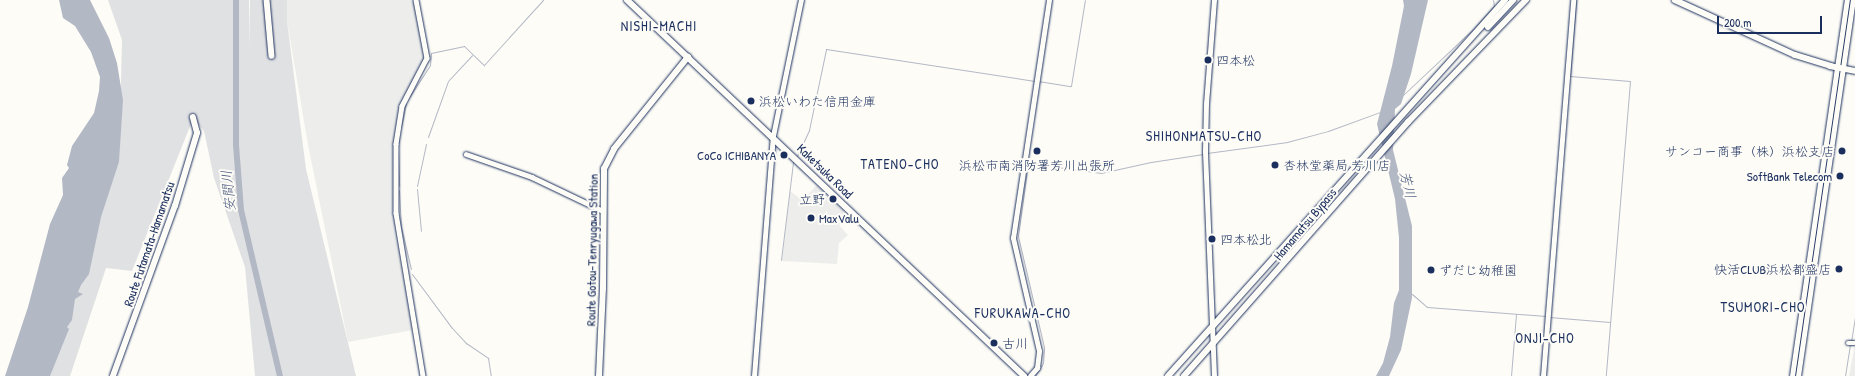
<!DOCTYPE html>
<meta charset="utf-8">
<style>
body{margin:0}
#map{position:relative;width:1855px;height:376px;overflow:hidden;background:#fdfcf7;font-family:"Patrick Hand","Klee One",sans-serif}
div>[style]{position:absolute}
.built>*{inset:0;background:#edeeec}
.green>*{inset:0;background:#e0e1e3}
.water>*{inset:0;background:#b3b8c5}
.stream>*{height:1px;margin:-0.5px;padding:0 0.5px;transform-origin:0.5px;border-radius:0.5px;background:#b3b8c5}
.river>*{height:6px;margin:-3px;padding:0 3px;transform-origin:3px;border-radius:3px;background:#b3b8c5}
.roads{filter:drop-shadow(0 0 1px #1b2f5e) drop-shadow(0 0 1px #1b2f5e)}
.minor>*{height:4.5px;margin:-2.25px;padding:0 2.25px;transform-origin:2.25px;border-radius:2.25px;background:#fdfcf7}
.major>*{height:5.5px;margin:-2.75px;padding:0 2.75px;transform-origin:2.75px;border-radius:2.75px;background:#fdfcf7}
.highway>*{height:6px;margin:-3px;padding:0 3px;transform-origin:3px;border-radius:3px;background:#fdfcf7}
.dots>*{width:11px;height:11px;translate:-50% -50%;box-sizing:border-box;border:2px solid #fdfcf7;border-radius:50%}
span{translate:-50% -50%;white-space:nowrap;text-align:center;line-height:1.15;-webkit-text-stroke:4px #fdfcf7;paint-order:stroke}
.poi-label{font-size:13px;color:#1b2f5e}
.left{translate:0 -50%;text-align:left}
.right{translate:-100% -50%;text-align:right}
.street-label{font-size:13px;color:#1b2f5e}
.neighbourhood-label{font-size:14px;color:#1b2f5e;letter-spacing:1px}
.water-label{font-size:14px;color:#49587d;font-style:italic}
.scale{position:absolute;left:1717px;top:16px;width:105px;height:18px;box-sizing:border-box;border:2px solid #1b2f5e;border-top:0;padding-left:5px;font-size:12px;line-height:14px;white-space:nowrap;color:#1b2f5e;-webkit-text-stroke:3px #fdfcf7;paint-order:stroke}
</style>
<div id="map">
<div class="built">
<div style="clip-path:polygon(287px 0,418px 0,427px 58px,402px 106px,393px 178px,394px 219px,413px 330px,348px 342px,308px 145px,287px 21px)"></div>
<div style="clip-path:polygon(818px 184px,843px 209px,844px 220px,839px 225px,848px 235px,839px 243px,837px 264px,782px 261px,790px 191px,802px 200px)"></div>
<div style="clip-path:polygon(1855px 342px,1855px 376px,1849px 376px,1854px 349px)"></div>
</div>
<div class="green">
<div style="clip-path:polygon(108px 0,249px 0,249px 48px,250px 0,287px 0,287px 21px,306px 169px,356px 376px,255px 376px,245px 267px,214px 178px,204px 131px,193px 119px,132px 271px,106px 268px,70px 376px,46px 376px,119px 162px,122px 40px)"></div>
</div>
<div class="water">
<div style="clip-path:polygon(59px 0,90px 0,109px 38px,117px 63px,123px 100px,119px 162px,101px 217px,89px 274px,81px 285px,78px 292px,83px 294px,75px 299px,72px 320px,67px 327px,69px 329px,50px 376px,5px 376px,28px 307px,50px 224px,63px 195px,62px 178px,69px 168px,67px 165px,72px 146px,94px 113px,99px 91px,100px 77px,91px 52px,75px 26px,63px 18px)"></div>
<div style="clip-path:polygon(1403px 0,1428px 0,1411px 74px,1401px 104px,1395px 109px,1393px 150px,1412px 226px,1412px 298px,1401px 350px,1389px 376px,1376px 376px,1383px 363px,1390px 337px,1394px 303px,1399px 290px,1399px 238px,1395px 199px,1377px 124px,1392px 66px,1404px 6px)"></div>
</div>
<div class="stream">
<div style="left:1576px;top:0;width:76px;rotate:94.5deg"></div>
<div style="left:1570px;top:76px;width:60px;rotate:4.8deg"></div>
<div style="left:1630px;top:81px;width:296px;rotate:94.7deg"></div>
<div style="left:1038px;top:81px;width:33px;rotate:9deg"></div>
<div style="left:1071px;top:86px;width:87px;rotate:-80.8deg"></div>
<div style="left:1403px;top:95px;width:98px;rotate:-43.3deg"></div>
<div style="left:1474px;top:28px;width:30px;rotate:-48deg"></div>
<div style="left:1494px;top:6px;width:6px;rotate:-99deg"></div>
<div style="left:410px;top:96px;width:37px;rotate:-57deg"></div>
<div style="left:430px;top:65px;width:12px;rotate:-85deg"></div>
<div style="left:431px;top:53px;width:34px;rotate:-12deg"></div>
<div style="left:464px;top:46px;width:28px;rotate:44deg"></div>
<div style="left:484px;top:65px;width:88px;rotate:-47.8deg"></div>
<div style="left:401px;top:127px;width:24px;rotate:-78deg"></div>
<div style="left:428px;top:137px;width:59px;rotate:-70.3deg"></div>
<div style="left:448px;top:81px;width:35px;rotate:-47deg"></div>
<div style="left:398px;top:145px;width:7px;rotate:-82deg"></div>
<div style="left:398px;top:152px;width:34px;rotate:88deg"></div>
<div style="left:1207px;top:153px;width:81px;rotate:-7.8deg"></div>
<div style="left:1287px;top:142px;width:42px;rotate:-15deg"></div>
<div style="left:1328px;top:131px;width:55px;rotate:-20.1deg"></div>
<div style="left:797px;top:156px;width:29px;rotate:-65deg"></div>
<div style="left:809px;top:130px;width:83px;rotate:-78.1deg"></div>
<div style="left:826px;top:49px;width:211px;rotate:8.7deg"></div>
<div style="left:417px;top:186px;width:43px;rotate:-77.9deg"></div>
<div style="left:417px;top:189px;width:42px;rotate:84.6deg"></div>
<div style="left:399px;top:190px;width:37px;rotate:87deg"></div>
<div style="left:401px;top:227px;width:43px;rotate:76.6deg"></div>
<div style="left:781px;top:260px;width:99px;rotate:-83deg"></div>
<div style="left:412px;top:274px;width:67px;rotate:53.5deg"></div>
<div style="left:452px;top:328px;width:21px;rotate:47deg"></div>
<div style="left:466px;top:343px;width:27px;rotate:34deg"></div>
<div style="left:488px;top:358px;width:18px;rotate:81deg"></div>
<div style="left:1412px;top:294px;width:20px;rotate:41deg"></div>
<div style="left:1427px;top:307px;width:119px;rotate:4.3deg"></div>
<div style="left:1549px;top:317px;width:61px;rotate:4.7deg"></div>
<div style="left:1851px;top:342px;width:24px;rotate:-81deg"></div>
<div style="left:1035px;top:376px;width:15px;rotate:-58deg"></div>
<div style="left:1043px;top:363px;width:16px;rotate:-86deg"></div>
<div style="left:1044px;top:347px;width:114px;rotate:-103.2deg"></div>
<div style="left:1018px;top:236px;width:74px;rotate:-82.2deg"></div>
<div style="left:1028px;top:163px;width:74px;rotate:7.8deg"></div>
<div style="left:1101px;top:173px;width:51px;rotate:-12.4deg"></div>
<div style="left:1151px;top:162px;width:53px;rotate:-8.7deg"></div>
<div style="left:1511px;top:376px;width:62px;rotate:-85.4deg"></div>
<div style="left:1845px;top:376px;width:31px;rotate:-81deg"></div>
</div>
<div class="river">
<div style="left:236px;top:0;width:145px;rotate:90deg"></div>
<div style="left:236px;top:145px;width:65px;rotate:85.6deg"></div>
<div style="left:241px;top:210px;width:171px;rotate:76.8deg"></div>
</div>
<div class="roads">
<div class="minor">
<div style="left:416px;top:0;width:59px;rotate:79.3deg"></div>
<div style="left:427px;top:58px;width:54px;rotate:117.5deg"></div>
<div style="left:402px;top:106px;width:38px;rotate:99deg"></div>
<div style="left:396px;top:144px;width:69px;rotate:90deg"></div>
<div style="left:396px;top:213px;width:165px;rotate:80.6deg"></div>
<div style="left:466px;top:154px;width:70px;rotate:19.2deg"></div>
<div style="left:532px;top:177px;width:79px;rotate:25.6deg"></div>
<div style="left:1848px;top:343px;width:7px"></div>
<div style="left:754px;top:376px;width:241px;rotate:-85.5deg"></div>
<div style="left:773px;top:136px;width:139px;rotate:-78.4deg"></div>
<div style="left:1030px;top:376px;width:11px;rotate:-49deg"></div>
<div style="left:1037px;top:368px;width:17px;rotate:-83deg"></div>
<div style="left:1039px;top:351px;width:116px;rotate:-103deg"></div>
<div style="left:1013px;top:238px;width:241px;rotate:-81.4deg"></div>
<div style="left:1214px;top:376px;width:225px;rotate:-92.3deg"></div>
<div style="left:1205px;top:151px;width:47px;rotate:-88.8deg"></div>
<div style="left:1206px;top:104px;width:104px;rotate:-85.6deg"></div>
<div style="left:1543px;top:376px;width:377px;rotate:-85.4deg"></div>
<div style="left:1792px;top:376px;width:380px;rotate:-81.7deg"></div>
<div style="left:1798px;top:376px;width:380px;rotate:-81.7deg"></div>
</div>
<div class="major">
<div style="left:267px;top:0;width:56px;rotate:84.9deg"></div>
<div style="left:1675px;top:0;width:132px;rotate:24.6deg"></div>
<div style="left:1795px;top:55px;width:37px;rotate:17deg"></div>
<div style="left:1830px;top:66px;width:25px;rotate:11deg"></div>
<div style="left:113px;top:376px;width:181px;rotate:-70deg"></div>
<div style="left:175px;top:206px;width:76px;rotate:-73.2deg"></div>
<div style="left:197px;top:133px;width:16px;rotate:-105deg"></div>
<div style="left:599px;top:376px;width:87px;rotate:-87.4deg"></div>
<div style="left:603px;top:289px;width:120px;rotate:-89.5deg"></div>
<div style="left:604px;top:169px;width:22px;rotate:-63deg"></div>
<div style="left:614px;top:149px;width:118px;rotate:-51.2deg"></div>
</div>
<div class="highway">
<div style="left:627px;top:0;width:547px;rotate:43.44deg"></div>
<div style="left:1488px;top:27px;width:37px;rotate:-47deg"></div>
<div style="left:1168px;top:376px;width:505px;rotate:-48.13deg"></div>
<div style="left:1184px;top:376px;width:339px;rotate:-48.6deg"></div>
<div style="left:1408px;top:122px;width:170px;rotate:-46deg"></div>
</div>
</div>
<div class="dots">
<div style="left:1208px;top:60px;background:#1b2f5e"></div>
<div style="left:751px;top:101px;background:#1b2f5e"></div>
<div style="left:1037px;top:151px;background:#1b2f5e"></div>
<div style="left:1842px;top:151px;background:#1b2f5e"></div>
<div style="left:784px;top:155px;background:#1b2f5e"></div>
<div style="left:1275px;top:165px;background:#1b2f5e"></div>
<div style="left:1840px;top:176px;background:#1b2f5e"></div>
<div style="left:833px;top:199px;background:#1b2f5e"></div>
<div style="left:811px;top:218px;background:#1b2f5e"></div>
<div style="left:1212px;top:239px;background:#1b2f5e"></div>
<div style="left:1839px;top:269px;background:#1b2f5e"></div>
<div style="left:1431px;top:270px;background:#1b2f5e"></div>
<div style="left:994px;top:343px;background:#1b2f5e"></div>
</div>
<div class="poi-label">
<span class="left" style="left:1216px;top:60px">四本松</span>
<span class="left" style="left:759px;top:101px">浜松いわた信用金庫</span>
<span class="right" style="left:1834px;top:151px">サンコー商事（株）浜松支店</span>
<span class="right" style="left:776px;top:155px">CoCo ICHIBANYA</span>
<span style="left:1037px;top:165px">浜松市南消防署芳川出張所</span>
<span class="left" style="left:1283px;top:165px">杏林堂薬局 芳川店</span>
<span class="right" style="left:1832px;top:176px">SoftBank Telecom</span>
<span class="right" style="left:825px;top:199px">立野</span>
<span class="left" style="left:819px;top:218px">MaxValu</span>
<span class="left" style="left:1220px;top:239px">四本松北</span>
<span class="right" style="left:1831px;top:269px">快活CLUB浜松都盛店</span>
<span class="left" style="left:1439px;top:270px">ずだじ幼稚園</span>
<span class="left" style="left:1002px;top:343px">古川</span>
</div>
<div class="street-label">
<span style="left:825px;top:171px;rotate:44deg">Kaketsuka Road</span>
<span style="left:1305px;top:224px;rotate:-50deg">Hamamatsu Bypass</span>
<span style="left:149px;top:244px;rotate:-71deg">Route Futamata-Hamamatsu</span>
<span style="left:592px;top:250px;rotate:-89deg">Route Gotou-Tenryugawa Station</span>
</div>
<div class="neighbourhood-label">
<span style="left:659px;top:26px">NISHI-MACHI</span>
<span style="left:1204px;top:136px">SHIHONMATSU-CHO</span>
<span style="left:900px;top:164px">TATENO-CHO</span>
<span style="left:1763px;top:307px">TSUMORI-CHO</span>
<span style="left:1023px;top:313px">FURUKAWA-CHO</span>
<span style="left:1545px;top:338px">ONJI-CHO</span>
</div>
<div class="water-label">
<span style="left:1408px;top:185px;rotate:77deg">芳川</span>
<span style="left:228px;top:191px;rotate:-96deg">安間川</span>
</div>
<div class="scale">200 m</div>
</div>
